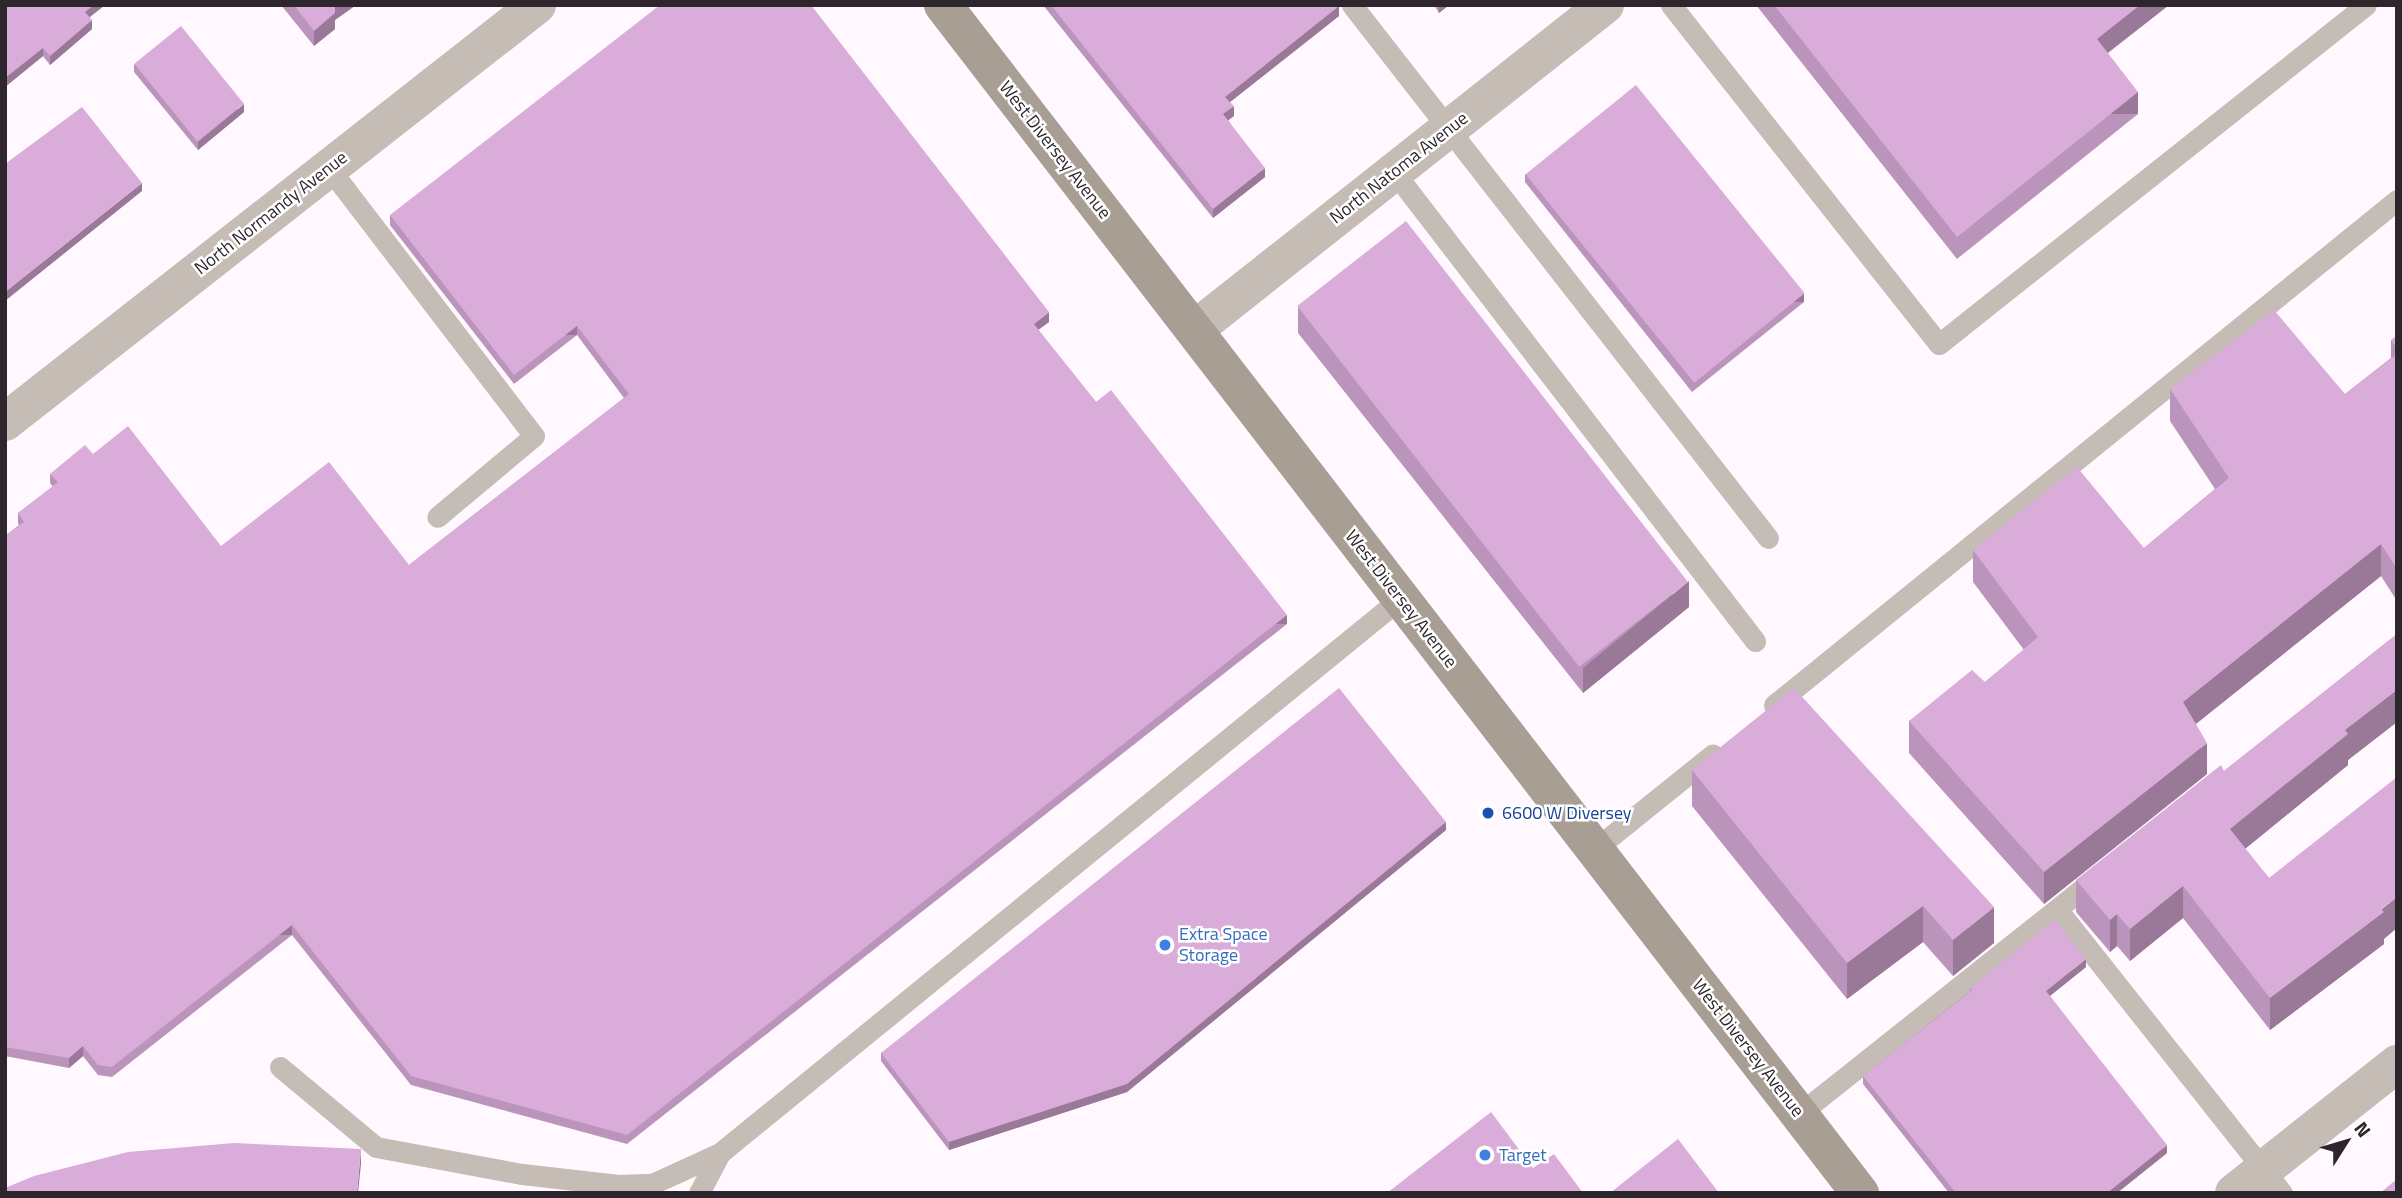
<!DOCTYPE html>
<style>
body{margin:0}
#map{position:relative;width:2402px;height:1198px;overflow:hidden;background:#fff8fe;font-family:"Titillium Web",sans-serif}
div>[style]{position:absolute}
.lane>*{height:21px;margin:-10.5px;padding:0 10.5px;transform-origin:10.5px;border-radius:10.5px;background:#c4bcb5}
.street>*{height:38px;margin:-19px;padding:0 19px;transform-origin:19px;border-radius:19px;background:#c4bcb5}
.secondary>*{height:38px;margin:-19px;padding:0 19px;transform-origin:19px;border-radius:19px;background:#a99e94}
.wall>*{inset:0;background:#bb94bb}
.shaded-wall>*{inset:0;background:#997898;transform-origin:0 0}
.building>*{inset:0;background:#daacd9;transform-origin:0 0}
.dots>*{width:19px;height:19px;translate:-50% -50%;box-sizing:border-box;border:4px solid #fff;border-radius:50%}
span{translate:-50% -50%;white-space:nowrap;text-align:center;line-height:1.15;-webkit-text-stroke:5px #fff;paint-order:stroke}
.street-label{font-size:18px;color:#2d272d}
.transit-label{font-size:18px;color:#164399}
.left{translate:0 -50%;text-align:left}
.shop-label{font-size:18px;color:#366cbe}
.frame{position:absolute;inset:0;border:7px solid #2d272d;pointer-events:none}
.north{position:absolute;left:2311px;top:1107px;width:70px;height:70px;-webkit-text-stroke:5px #fff;paint-order:stroke;rotate:53deg;font-size:19px;font-weight:700;line-height:28px;text-align:center;color:#2d272d}
.north::after{content:'';display:block;margin:auto;width:24px;height:32px;background:#2d272d;clip-path:polygon(50% 0,100% 100%,50% 72%,0 100%)}
</style>
<div id="map">
<div class="lane">
<div style="left:1352px;top:5px;width:676px;rotate:52.03deg"></div>
<div style="left:1671px;top:5px;width:432px;rotate:51.7deg"></div>
<div style="left:1939px;top:344px;width:545px;rotate:-38.45deg"></div>
<div style="left:329px;top:168px;width:337px;rotate:52.6deg"></div>
<div style="left:534px;top:436px;width:126px;rotate:140.1deg"></div>
<div style="left:1394px;top:172px;width:592px;rotate:52.41deg"></div>
<div style="left:1774px;top:705px;width:802px;rotate:-39.03deg"></div>
<div style="left:1595px;top:849px;width:151px;rotate:-38.8deg"></div>
<div style="left:2057px;top:909px;width:362px;rotate:51.6deg"></div>
<div style="left:280px;top:1067px;width:125px;rotate:39.8deg"></div>
<div style="left:376px;top:1147px;width:148px;rotate:10.5deg"></div>
<div style="left:522px;top:1174px;width:97px;rotate:6.5deg"></div>
<div style="left:618px;top:1185px;width:34px;rotate:-2deg"></div>
<div style="left:652px;top:1184px;width:75px;rotate:-24.5deg"></div>
<div style="left:720px;top:1153px;width:879px;rotate:-39.18deg"></div>
<div style="left:1799px;top:1114px;width:379px;rotate:-38.5deg"></div>
<div style="left:699px;top:1193px;width:45px;rotate:-62.3deg"></div>
</div>
<div class="street">
<div style="left:1194px;top:330px;width:524px;rotate:-38.34deg"></div>
<div style="left:5px;top:422px;width:676px;rotate:-38.09deg"></div>
<div style="left:2234px;top:1193px;width:208px;rotate:-38.4deg"></div>
</div>
<div class="secondary">
<div style="left:943px;top:5px;width:1501px;rotate:52.34deg"></div>
</div>
<div class="wall">
<div style="clip-path:polygon(5px 5px,105px 5px,89px 17px,92px 29px,50px 65px,43px 56px,5px 87px)"></div>
<div style="clip-path:polygon(281px 5px,356px 5px,335px 20px,335px 29px,314px 46px)"></div>
<div style="clip-path:polygon(1043px 5px,1338px 5px,1339px 16px,1230px 102px,1234px 116px,1228px 120px,1265px 177px,1213px 218px)"></div>
<div style="clip-path:polygon(1434px 5px,1449px 5px,1439px 13px)"></div>
<div style="clip-path:polygon(1756px 5px,2169px 5px,2108px 53px,2138px 114px,1957px 259px)"></div>
<div style="clip-path:polygon(134px 64px,244px 112px,198px 150px,134px 72px)"></div>
<div style="clip-path:polygon(1525px 174px,1804px 302px,1692px 392px,1525px 182px)"></div>
<div style="clip-path:polygon(390px 215px,1049px 322px,1038px 330px,1096px 402px,1287px 624px,627px 1144px,411px 1085px,292px 935px,112px 1077px,98px 1075px,83px 1056px,69px 1068px,5px 1056px,5px 536px,19px 525px,18px 523px,18px 513px,53px 487px,50px 483px,50px 474px,93px 454px,221px 546px,409px 565px,624px 398px,577px 335px,514px 384px,390px 225px)"></div>
<div style="clip-path:polygon(1298px 307px,1689px 607px,1583px 693px,1298px 333px)"></div>
<div style="clip-path:polygon(2397px 336px,2397px 601px,2381px 576px,2196px 724px,2207px 774px,2044px 904px,1909px 753px,1909px 721px,1985px 682px,2024px 650px,1973px 582px,1973px 550px,2144px 548px,2215px 489px,2170px 421px,2170px 389px,2345px 394px,2391px 358px,2391px 340px)"></div>
<div style="clip-path:polygon(2397px 634px,2397px 722px,2348px 760px,2348px 765px,2245px 849px,2269px 878px,2384px 939px,2384px 944px,2270px 1030px,2183px 918px,2130px 961px,2117px 946px,2110px 952px,2076px 912px,2076px 880px,2224px 771px)"></div>
<div style="clip-path:polygon(1692px 770px,1994px 943px,1953px 976px,1923px 942px,1847px 999px,1692px 806px)"></div>
<div style="clip-path:polygon(1446px 830px,1127px 1092px,949px 1150px,881px 1061px,881px 1053px)"></div>
<div style="clip-path:polygon(2086px 967px,2050px 996px,2167px 1153px,2117px 1193px,1949px 1193px,1863px 1084px,1863px 1076px,1970px 991px,1970px 988px)"></div>
</div>
<div class="shaded-wall">
<div style="clip-path:polygon(94px 5px,105px 5px,85px 21px,85px 12px)"></div>
<div style="clip-path:polygon(335px 5px,356px 5px,335px 20px,335px 29px,314px 46px,314px 31px)"></div>
<div style="clip-path:polygon(1439px 5px,1449px 5px,1439px 13px)"></div>
<div style="clip-path:polygon(2140px 5px,2169px 5px,2097px 61px,2097px 39px)"></div>
<div style="clip-path:polygon(1339px 6px,1339px 16px,1225px 106px,1225px 97px)"></div>
<div style="clip-path:polygon(92px 20px,92px 29px,50px 65px,50px 56px)"></div>
<div style="clip-path:polygon(43px 48px,43px 56px,5px 87px,5px 78px)"></div>
<div style="left:2138px;top:92px;width:22px;height:232px;rotate:90deg"></div>
<div style="clip-path:polygon(244px 104px,244px 112px,198px 150px,198px 142px)"></div>
<div style="clip-path:polygon(1234px 106px,1234px 116px,1223px 124px,1223px 114px)"></div>
<div style="clip-path:polygon(1265px 168px,1265px 177px,1213px 218px,1213px 209px)"></div>
<div style="clip-path:polygon(142px 183px,142px 191px,5px 301px,5px 292px)"></div>
<div style="left:1804px;top:294px;width:8px;height:144px;rotate:90deg"></div>
<div style="clip-path:polygon(1049px 312px,1049px 322px,1034px 333px,1034px 324px)"></div>
<div style="left:577px;top:326px;width:9px;height:80px;rotate:90deg"></div>
<div style="clip-path:polygon(2381px 544px,2381px 576px,2183px 734px,2183px 702px)"></div>
<div style="clip-path:polygon(1689px 581px,1689px 607px,1583px 693px,1583px 668px)"></div>
<div style="left:1287px;top:615px;width:9px;height:840px;rotate:90deg"></div>
<div style="clip-path:polygon(2397px 690px,2397px 722px,2348px 760px,2348px 765px,2230px 861px,2230px 829px,2345px 730px)"></div>
<div style="clip-path:polygon(2207px 743px,2207px 774px,2044px 904px,2044px 872px)"></div>
<div style="clip-path:polygon(1446px 822px,1446px 830px,1127px 1092px,949px 1150px,949px 1142px)"></div>
<div style="clip-path:polygon(2183px 886px,2183px 918px,2130px 961px,2130px 929px)"></div>
<div style="clip-path:polygon(2397px 897px,2397px 928px,2384px 939px,2384px 944px,2270px 1030px,2270px 998px)"></div>
<div style="clip-path:polygon(1923px 906px,1923px 942px,1847px 999px,1847px 963px)"></div>
<div style="clip-path:polygon(1994px 907px,1994px 943px,1953px 976px,1953px 940px)"></div>
<div style="clip-path:polygon(2117px 914px,2117px 946px,2110px 952px,2110px 920px)"></div>
<div style="left:292px;top:925px;width:10px;height:229px;rotate:90deg"></div>
<div style="clip-path:polygon(2086px 959px,2086px 967px,2046px 999px,2046px 991px)"></div>
<div style="clip-path:polygon(83px 1046px,83px 1056px,69px 1068px,69px 1058px)"></div>
<div style="clip-path:polygon(2167px 1145px,2167px 1153px,2117px 1193px,2107px 1193px)"></div>
<div style="clip-path:polygon(361px 1149px,361px 1164px,358px 1193px,357px 1193px)"></div>
</div>
<div class="building">
<div style="clip-path:polygon(5px 5px,94px 5px,85px 12px,92px 20px,50px 56px,43px 48px,5px 78px)"></div>
<div style="clip-path:polygon(294px 5px,335px 5px,335px 13px,314px 31px)"></div>
<div style="clip-path:polygon(660px 5px,811px 5px,1049px 312px,1034px 324px,1096px 402px,1111px 390px,1287px 615px,627px 1135px,411px 1076px,292px 925px,112px 1067px,98px 1065px,83px 1046px,69px 1058px,5px 1047px,5px 536px,24px 522px,18px 513px,58px 482px,50px 474px,85px 445px,93px 454px,128px 426px,221px 546px,329px 462px,409px 565px,629px 394px,577px 326px,514px 375px,390px 215px)"></div>
<div style="clip-path:polygon(1051px 5px,1338px 5px,1339px 6px,1225px 97px,1234px 106px,1223px 114px,1265px 168px,1213px 209px)"></div>
<div style="clip-path:polygon(1774px 5px,2140px 5px,2097px 39px,2138px 92px,1957px 237px)"></div>
<div style="left:181px;top:26px;width:100px;height:60px;rotate:51deg"></div>
<div style="left:1636px;top:85px;width:268px;height:142px;rotate:51deg"></div>
<div style="clip-path:polygon(82px 107px,142px 183px,5px 292px,5px 164px)"></div>
<div style="left:1406px;top:221px;width:458px;height:138px;rotate:52deg"></div>
<div style="clip-path:polygon(2274px 310px,2345px 394px,2397px 354px,2397px 569px,2381px 544px,2183px 702px,2207px 743px,2044px 872px,1909px 721px,1972px 670px,1985px 682px,2038px 637px,1973px 550px,2077px 467px,2144px 548px,2229px 478px,2170px 389px)"></div>
<div style="clip-path:polygon(2397px 336px,2397px 349px,2391px 340px)"></div>
<div style="clip-path:polygon(2397px 634px,2397px 690px,2345px 730px,2348px 734px,2230px 829px,2269px 878px,2397px 777px,2397px 897px,2381px 909px,2384px 912px,2270px 998px,2183px 886px,2130px 929px,2117px 914px,2110px 920px,2076px 880px,2221px 765px,2224px 771px)"></div>
<div style="clip-path:polygon(1339px 688px,1446px 822px,1127px 1084px,949px 1142px,881px 1053px)"></div>
<div style="clip-path:polygon(1794px 688px,1994px 907px,1953px 940px,1923px 906px,1847px 963px,1692px 770px)"></div>
<div style="clip-path:polygon(2055px 920px,2086px 959px,2046px 991px,2167px 1145px,2107px 1193px,1956px 1193px,1863px 1076px,1972px 990px,1970px 988px)"></div>
<div style="clip-path:polygon(1491px 1112px,1533px 1168px,1554px 1154px,1583px 1193px,1387px 1193px)"></div>
<div style="clip-path:polygon(1678px 1139px,1719px 1193px,1610px 1193px)"></div>
<div style="clip-path:polygon(234px 1143px,361px 1149px,357px 1193px,5px 1193px,5px 1188px,34px 1176px,128px 1152px)"></div>
<div style="clip-path:polygon(2397px 1179px,2397px 1193px,2380px 1193px)"></div>
</div>
<div class="dots">
<div style="left:1488px;top:813px;background:#1a4fb4"></div>
<div style="left:1165px;top:945px;background:#3f7fe0"></div>
<div style="left:1485px;top:1155px;background:#3f7fe0"></div>
</div>
<div class="street-label">
<span style="left:1055px;top:150px;rotate:52deg">West Diversey Avenue</span>
<span style="left:1399px;top:168px;rotate:-38deg">North Natoma Avenue</span>
<span style="left:271px;top:213px;rotate:-38deg">North Normandy Avenue</span>
<span style="left:1401px;top:599px;rotate:52deg">West Diversey Avenue</span>
<span style="left:1748px;top:1048px;rotate:52deg">West Diversey Avenue</span>
</div>
<div class="transit-label">
<span class="left" style="left:1502px;top:813px">6600 W Diversey</span>
</div>
<div class="shop-label">
<span class="left" style="left:1179px;top:945px">Extra Space<br>Storage</span>
<span class="left" style="left:1499px;top:1155px">Target</span>
</div>
<div class="frame"></div>
<div class="north">N</div>
</div>
